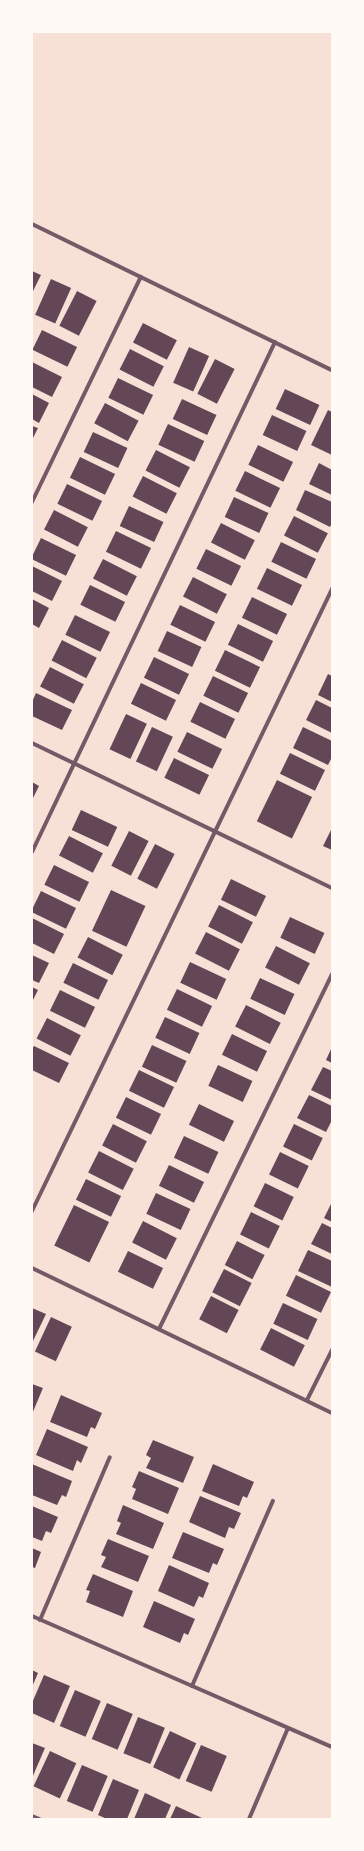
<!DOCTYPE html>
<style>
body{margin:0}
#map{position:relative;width:364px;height:1851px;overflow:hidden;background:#f7e1d7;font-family:"Times New Roman",serif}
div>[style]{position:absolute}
.building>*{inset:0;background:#644757;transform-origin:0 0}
.minor>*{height:4px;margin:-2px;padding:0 2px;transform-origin:2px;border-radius:2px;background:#755966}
span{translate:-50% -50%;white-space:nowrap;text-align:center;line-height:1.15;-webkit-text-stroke:4px #fffaf5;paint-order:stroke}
.frame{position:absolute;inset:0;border:33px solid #fffaf5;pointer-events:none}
</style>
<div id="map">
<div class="building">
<div style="clip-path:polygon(32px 271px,41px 275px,32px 293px)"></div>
<div style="left:51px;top:279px;width:22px;height:39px;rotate:24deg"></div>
<div style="left:77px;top:291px;width:22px;height:39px;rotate:27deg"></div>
<div style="left:143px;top:323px;width:38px;height:22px;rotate:27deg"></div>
<div style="left:42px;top:330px;width:39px;height:22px;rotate:26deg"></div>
<div style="left:189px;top:347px;width:22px;height:39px;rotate:24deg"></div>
<div style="left:130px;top:349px;width:38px;height:23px;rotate:27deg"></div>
<div style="left:215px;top:359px;width:22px;height:39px;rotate:27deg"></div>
<div style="clip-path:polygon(32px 362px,62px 377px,52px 397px,32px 387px)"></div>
<div style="left:118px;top:378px;width:39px;height:22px;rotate:26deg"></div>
<div style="left:285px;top:389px;width:38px;height:22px;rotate:25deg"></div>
<div style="clip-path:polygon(32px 394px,49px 403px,39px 423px,32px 419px)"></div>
<div style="left:182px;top:399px;width:38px;height:22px;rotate:25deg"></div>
<div style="left:105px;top:403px;width:38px;height:23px;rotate:28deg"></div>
<div style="clip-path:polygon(328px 410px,332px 412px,332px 455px,311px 445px)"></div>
<div style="left:272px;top:415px;width:38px;height:22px;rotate:25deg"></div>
<div style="left:168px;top:424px;width:40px;height:23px;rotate:25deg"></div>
<div style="clip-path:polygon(32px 426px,38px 428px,32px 440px)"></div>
<div style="left:93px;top:432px;width:38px;height:22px;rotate:25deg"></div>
<div style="left:258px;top:445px;width:39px;height:22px;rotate:26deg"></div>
<div style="left:156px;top:450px;width:38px;height:23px;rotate:27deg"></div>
<div style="left:80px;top:457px;width:39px;height:23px;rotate:26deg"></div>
<div style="clip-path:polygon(319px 463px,332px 470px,332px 495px,309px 484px)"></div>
<div style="left:245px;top:471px;width:39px;height:22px;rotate:26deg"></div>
<div style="left:143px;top:476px;width:38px;height:23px;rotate:27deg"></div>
<div style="left:67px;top:484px;width:39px;height:22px;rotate:26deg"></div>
<div style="clip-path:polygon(305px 490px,332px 502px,332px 523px,330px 527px,296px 510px)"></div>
<div style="left:234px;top:497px;width:38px;height:22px;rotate:25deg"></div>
<div style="left:129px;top:506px;width:38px;height:22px;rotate:25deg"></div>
<div style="left:54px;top:510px;width:38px;height:22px;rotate:27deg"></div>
<div style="left:294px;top:516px;width:38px;height:22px;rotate:27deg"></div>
<div style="left:221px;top:523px;width:38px;height:22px;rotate:27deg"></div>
<div style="left:116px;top:531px;width:39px;height:23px;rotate:26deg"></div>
<div style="left:41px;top:538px;width:39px;height:23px;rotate:26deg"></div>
<div style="left:281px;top:542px;width:39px;height:22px;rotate:26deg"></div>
<div style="left:206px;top:549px;width:39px;height:22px;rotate:26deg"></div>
<div style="left:103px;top:559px;width:38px;height:22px;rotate:27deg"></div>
<div style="clip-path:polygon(32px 566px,62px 581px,52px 601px,32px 591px)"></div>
<div style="left:267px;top:568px;width:39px;height:23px;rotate:26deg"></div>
<div style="left:193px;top:577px;width:38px;height:22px;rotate:27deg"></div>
<div style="left:90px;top:585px;width:39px;height:22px;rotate:26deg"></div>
<div style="left:252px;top:597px;width:39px;height:23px;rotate:26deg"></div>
<div style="clip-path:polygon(32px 599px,49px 608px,39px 628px,32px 624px)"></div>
<div style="left:180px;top:605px;width:39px;height:22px;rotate:26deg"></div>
<div style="left:75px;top:615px;width:39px;height:22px;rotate:26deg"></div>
<div style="left:238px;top:624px;width:39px;height:23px;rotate:26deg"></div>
<div style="left:167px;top:631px;width:38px;height:22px;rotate:25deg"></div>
<div style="left:62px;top:640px;width:39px;height:23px;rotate:27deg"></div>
<div style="left:225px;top:650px;width:39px;height:23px;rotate:26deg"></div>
<div style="left:154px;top:657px;width:39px;height:23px;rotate:26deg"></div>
<div style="left:50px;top:667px;width:38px;height:22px;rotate:27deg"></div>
<div style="clip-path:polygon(328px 674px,332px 676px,332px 702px,318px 695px)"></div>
<div style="left:213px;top:676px;width:39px;height:22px;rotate:26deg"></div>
<div style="left:141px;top:683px;width:39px;height:23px;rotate:26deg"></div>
<div style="clip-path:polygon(36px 693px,72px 710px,62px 730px,32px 716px,32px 702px)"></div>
<div style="clip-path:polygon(316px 700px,332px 708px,332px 733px,306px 720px)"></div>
<div style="left:200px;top:702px;width:39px;height:22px;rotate:26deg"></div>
<div style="left:126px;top:714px;width:23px;height:39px;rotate:25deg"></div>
<div style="left:152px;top:727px;width:23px;height:38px;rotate:25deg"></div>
<div style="clip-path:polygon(303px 727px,332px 741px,332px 757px,328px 765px,293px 748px)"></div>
<div style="left:187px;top:732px;width:39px;height:22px;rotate:26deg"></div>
<div style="left:290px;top:753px;width:39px;height:23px;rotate:26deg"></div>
<div style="left:174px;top:758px;width:39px;height:22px;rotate:26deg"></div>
<div style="left:277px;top:780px;width:39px;height:46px;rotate:26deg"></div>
<div style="clip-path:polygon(32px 782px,39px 786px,32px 800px)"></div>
<div style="left:81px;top:810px;width:40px;height:22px;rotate:25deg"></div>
<div style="clip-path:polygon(332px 828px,332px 850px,323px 846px)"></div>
<div style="left:129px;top:831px;width:22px;height:39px;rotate:27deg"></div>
<div style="left:69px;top:836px;width:38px;height:22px;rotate:27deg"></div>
<div style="left:155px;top:844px;width:22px;height:39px;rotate:27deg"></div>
<div style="left:54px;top:865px;width:39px;height:22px;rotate:26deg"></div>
<div style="left:231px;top:879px;width:39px;height:23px;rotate:26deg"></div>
<div style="left:111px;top:890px;width:38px;height:45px;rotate:25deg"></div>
<div style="left:41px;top:891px;width:39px;height:23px;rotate:26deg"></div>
<div style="left:219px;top:905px;width:38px;height:24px;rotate:27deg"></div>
<div style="left:290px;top:917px;width:38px;height:23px;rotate:25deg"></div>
<div style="clip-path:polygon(32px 918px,64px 934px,54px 954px,32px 943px)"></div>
<div style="left:206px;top:932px;width:38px;height:24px;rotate:27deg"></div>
<div style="left:88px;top:937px;width:39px;height:23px;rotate:27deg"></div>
<div style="left:276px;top:946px;width:38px;height:24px;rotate:27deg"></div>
<div style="clip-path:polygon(32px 955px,49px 963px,39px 983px,32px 980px)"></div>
<div style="left:190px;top:962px;width:40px;height:23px;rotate:25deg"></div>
<div style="left:73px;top:963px;width:39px;height:22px;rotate:26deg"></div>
<div style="left:260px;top:978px;width:38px;height:23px;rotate:25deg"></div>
<div style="clip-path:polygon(32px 987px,38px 990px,32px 1002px)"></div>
<div style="left:177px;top:989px;width:39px;height:23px;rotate:26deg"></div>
<div style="left:60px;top:990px;width:39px;height:23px;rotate:26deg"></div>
<div style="left:246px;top:1005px;width:39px;height:24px;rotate:27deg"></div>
<div style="left:165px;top:1017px;width:38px;height:23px;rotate:25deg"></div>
<div style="left:47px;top:1018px;width:38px;height:23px;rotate:27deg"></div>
<div style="left:232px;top:1034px;width:39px;height:23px;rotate:26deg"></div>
<div style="left:152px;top:1045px;width:38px;height:24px;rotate:25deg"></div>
<div style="clip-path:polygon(34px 1046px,69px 1063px,59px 1083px,32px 1070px,32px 1049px)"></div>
<div style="clip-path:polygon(332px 1047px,332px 1063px,326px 1060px)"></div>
<div style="left:218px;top:1065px;width:38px;height:23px;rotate:25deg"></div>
<div style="clip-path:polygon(323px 1067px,332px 1071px,332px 1100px,311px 1090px)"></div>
<div style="left:139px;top:1070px;width:39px;height:23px;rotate:26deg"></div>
<div style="clip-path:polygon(309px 1095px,332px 1106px,332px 1120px,326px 1132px,297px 1118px)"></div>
<div style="left:126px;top:1097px;width:39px;height:23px;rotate:26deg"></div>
<div style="left:199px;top:1104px;width:39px;height:23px;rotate:26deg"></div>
<div style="left:113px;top:1124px;width:38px;height:24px;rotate:27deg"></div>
<div style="left:294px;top:1124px;width:32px;height:25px;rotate:26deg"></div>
<div style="left:184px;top:1136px;width:38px;height:24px;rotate:25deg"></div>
<div style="left:99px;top:1151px;width:39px;height:24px;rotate:27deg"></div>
<div style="left:280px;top:1152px;width:32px;height:25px;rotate:26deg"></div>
<div style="left:169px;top:1165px;width:39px;height:23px;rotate:26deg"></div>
<div style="left:86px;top:1179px;width:39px;height:23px;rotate:26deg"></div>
<div style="left:265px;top:1183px;width:32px;height:26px;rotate:26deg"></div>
<div style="left:156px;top:1193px;width:38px;height:23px;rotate:25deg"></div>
<div style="clip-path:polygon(332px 1202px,332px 1222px,324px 1218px)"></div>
<div style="left:74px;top:1205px;width:39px;height:45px;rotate:26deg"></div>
<div style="left:251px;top:1212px;width:32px;height:25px;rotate:26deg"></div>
<div style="left:143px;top:1221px;width:38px;height:24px;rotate:27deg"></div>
<div style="clip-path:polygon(322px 1223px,332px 1228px,332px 1254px,311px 1244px)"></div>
<div style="left:237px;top:1241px;width:31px;height:27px;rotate:27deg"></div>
<div style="clip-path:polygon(308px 1250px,332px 1261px,332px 1287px,298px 1271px)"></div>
<div style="left:128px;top:1251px;width:39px;height:23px;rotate:26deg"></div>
<div style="left:224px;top:1269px;width:31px;height:26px;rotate:27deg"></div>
<div style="left:296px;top:1275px;width:39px;height:23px;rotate:26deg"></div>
<div style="left:211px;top:1296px;width:31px;height:26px;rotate:27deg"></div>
<div style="left:283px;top:1303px;width:38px;height:23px;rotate:25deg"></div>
<div style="clip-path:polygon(32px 1308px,46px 1314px,32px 1343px)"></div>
<div style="left:51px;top:1317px;width:23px;height:38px;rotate:25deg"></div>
<div style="left:271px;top:1328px;width:38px;height:24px;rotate:27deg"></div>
<div style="clip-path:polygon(32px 1384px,43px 1388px,32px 1414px)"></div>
<div style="clip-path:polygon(61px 1395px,102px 1413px,95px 1429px,91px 1427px,87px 1437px,50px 1422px)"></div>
<div style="clip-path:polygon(47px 1429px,88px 1447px,81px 1463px,77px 1460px,73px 1471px,36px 1455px)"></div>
<div style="clip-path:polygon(153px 1440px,194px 1457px,183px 1483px,146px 1468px,151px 1458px,146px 1455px)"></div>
<div style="clip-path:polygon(32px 1464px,72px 1481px,66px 1497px,62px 1495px,57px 1505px,32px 1495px)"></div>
<div style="clip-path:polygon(213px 1464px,254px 1482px,247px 1498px,243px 1496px,239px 1506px,202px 1491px)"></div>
<div style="clip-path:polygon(139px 1471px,179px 1488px,168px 1514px,132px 1499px,136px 1489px,132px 1487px)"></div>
<div style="clip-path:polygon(200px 1496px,241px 1513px,234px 1529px,229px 1527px,225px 1538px,189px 1522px)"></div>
<div style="clip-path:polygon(123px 1505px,164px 1523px,153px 1549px,116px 1534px,121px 1523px,117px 1521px)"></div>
<div style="clip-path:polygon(32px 1506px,58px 1517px,51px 1533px,46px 1531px,42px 1541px,32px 1537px)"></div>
<div style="clip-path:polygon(183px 1532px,224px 1549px,217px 1565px,213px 1563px,209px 1573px,172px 1558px)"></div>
<div style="clip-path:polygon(108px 1539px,149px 1556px,138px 1582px,101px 1567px,106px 1557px,101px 1555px)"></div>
<div style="clip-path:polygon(32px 1548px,41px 1552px,35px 1568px,32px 1567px)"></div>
<div style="clip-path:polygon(169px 1565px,209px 1583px,203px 1598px,199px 1596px,194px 1607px,158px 1591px)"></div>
<div style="clip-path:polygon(93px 1574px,133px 1591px,123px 1617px,86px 1602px,90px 1591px,86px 1590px)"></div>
<div style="clip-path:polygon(154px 1601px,195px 1619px,188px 1635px,184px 1633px,180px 1643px,143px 1627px)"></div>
<div style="clip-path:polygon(32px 1670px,38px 1673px,32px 1687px)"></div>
<div style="clip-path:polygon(44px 1675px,70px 1686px,54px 1723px,32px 1713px,32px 1703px)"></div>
<div style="left:75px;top:1690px;width:28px;height:39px;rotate:23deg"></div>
<div style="left:107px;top:1703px;width:28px;height:39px;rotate:23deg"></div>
<div style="left:138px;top:1717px;width:29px;height:39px;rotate:22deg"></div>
<div style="left:170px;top:1731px;width:29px;height:40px;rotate:25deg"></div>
<div style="clip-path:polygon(32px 1743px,45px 1748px,32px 1778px)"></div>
<div style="left:201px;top:1745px;width:28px;height:39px;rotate:23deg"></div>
<div style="left:50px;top:1751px;width:29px;height:39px;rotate:25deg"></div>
<div style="left:82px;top:1765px;width:28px;height:39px;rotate:23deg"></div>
<div style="clip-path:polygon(113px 1779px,139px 1790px,127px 1819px,107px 1819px,98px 1815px)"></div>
<div style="clip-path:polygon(145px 1793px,171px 1805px,165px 1819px,134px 1819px)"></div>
<div style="clip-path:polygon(176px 1806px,202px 1818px,201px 1819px,170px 1819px)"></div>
</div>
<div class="minor">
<div style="left:32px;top:224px;width:334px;rotate:26deg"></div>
<div style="left:32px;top:502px;width:250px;rotate:-64.2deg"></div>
<div style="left:32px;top:743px;width:333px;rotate:25.8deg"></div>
<div style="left:32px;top:852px;width:565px;rotate:-64.52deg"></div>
<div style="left:32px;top:1211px;width:691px;rotate:-64.25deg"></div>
<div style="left:32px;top:1268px;width:333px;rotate:25.8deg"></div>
<div style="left:159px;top:1329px;width:395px;rotate:-64deg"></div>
<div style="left:307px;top:1400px;width:56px;rotate:-63.4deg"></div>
<div style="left:32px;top:1616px;width:327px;rotate:23.6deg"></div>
<div style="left:40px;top:1620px;width:177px;rotate:-66.8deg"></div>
<div style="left:192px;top:1686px;width:202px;rotate:-66.4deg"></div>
<div style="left:32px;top:1816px;width:8px;rotate:23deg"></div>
<div style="left:249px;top:1819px;width:99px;rotate:-66.8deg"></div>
</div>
<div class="frame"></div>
</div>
